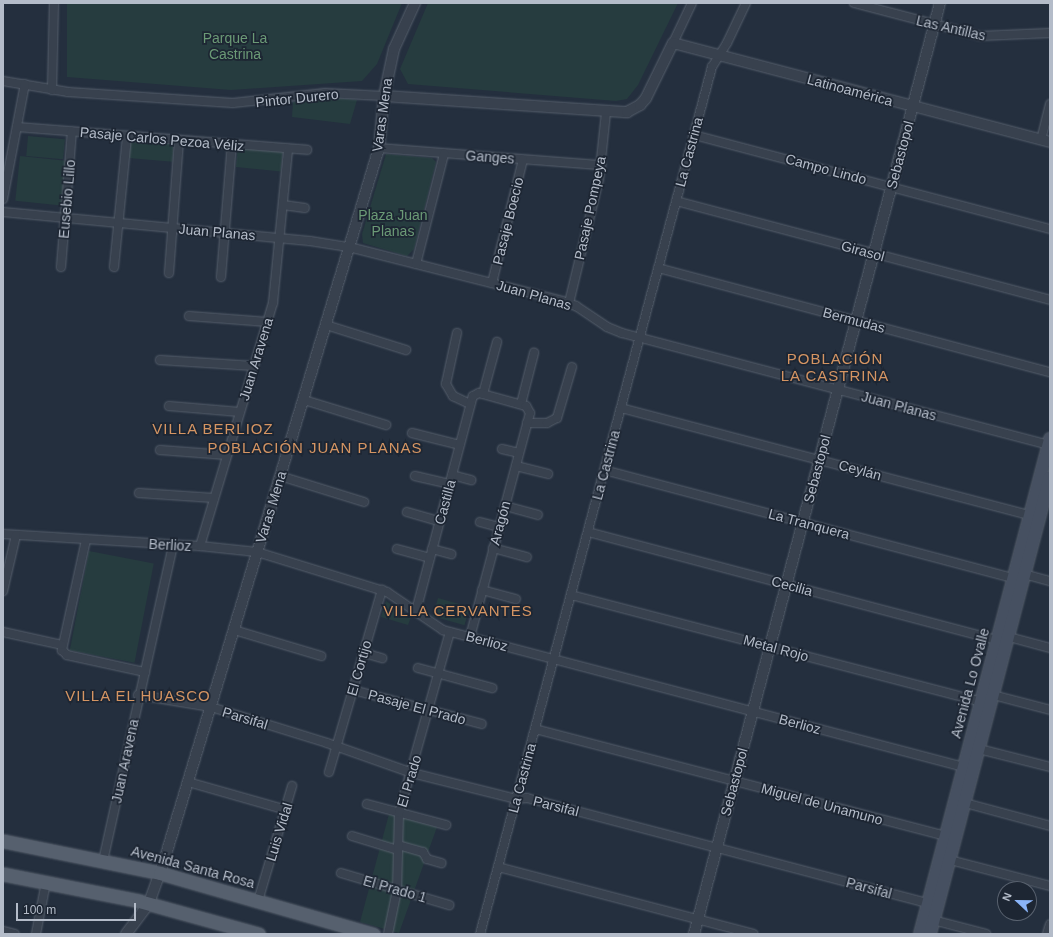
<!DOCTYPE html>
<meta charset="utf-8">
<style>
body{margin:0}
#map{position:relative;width:1053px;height:937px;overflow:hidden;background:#242f3e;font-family:Arial,sans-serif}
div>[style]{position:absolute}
.green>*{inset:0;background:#263c3f;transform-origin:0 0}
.roads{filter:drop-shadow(0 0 1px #565f6c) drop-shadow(0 0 1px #565f6c)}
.minor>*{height:8px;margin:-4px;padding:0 4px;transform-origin:4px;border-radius:4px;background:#38414e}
.tertiary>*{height:10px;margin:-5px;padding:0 5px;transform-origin:5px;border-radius:5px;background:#38414e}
.secondary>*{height:12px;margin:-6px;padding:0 6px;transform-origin:6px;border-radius:6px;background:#465061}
.primary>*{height:13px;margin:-6.5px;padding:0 6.5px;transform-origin:6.5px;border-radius:6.5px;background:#56606e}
span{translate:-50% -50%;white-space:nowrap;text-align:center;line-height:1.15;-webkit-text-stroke:3.5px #1d2633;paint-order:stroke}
.street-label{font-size:14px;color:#b4bcc9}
.park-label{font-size:14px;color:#6b9a76}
.neighbourhood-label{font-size:15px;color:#d59563;letter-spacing:1px}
.frame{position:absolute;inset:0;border:4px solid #b4bcc9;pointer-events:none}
.north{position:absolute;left:997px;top:881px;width:40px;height:40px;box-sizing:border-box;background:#1d2633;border:1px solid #59626f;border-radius:50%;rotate:292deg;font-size:11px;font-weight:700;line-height:16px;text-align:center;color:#b4bcc9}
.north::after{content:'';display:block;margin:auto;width:14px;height:18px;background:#8ab4f8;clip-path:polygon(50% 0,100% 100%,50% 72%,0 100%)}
.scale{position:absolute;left:16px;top:903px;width:120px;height:18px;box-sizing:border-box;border:2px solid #b4bcc9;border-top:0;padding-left:5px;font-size:12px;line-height:14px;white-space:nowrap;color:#b4bcc9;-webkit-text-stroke:3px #1d2633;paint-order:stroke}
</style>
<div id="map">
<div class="green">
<div style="clip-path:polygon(67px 3px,402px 3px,377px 64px,362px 81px,231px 90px,67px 77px)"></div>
<div style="clip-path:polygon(428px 3px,678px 3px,638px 85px,627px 99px,616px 101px,408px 84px,400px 69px)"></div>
<div style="clip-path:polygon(330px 97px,357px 100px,350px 124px,292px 117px,293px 102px)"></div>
<div style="left:28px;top:136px;width:37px;height:20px;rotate:5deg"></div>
<div style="left:130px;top:140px;width:44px;height:18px;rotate:5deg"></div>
<div style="left:238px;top:147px;width:45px;height:20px;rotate:6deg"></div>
<div style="clip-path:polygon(386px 154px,432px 158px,436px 162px,414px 249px,407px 256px,363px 243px,362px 234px)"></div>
<div style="left:20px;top:156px;width:46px;height:45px;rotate:6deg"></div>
<div style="left:89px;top:551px;width:66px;height:101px;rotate:11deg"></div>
<div style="left:438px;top:598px;width:33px;height:19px;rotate:16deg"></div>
<div style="clip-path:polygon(386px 601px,411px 617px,408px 625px,381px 617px)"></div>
<div style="clip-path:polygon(389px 814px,396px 816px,394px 895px,385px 929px,360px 922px)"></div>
<div style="clip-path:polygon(402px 817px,437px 827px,399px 933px,391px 931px,391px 928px,400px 894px)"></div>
</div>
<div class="roads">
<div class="minor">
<div style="left:854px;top:3px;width:130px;rotate:14.7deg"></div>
<div style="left:980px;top:36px;width:70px;rotate:-2.5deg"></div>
<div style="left:673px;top:43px;width:44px;rotate:-64.6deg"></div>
<div style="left:3px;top:81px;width:66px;rotate:9.6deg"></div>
<div style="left:68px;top:92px;width:165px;rotate:3.8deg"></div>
<div style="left:233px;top:103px;width:93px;rotate:-6.2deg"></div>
<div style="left:325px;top:93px;width:59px;rotate:2.9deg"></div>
<div style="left:52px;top:90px;width:87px;rotate:-88.7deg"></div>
<div style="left:17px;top:127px;width:291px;rotate:4.5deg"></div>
<div style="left:694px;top:135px;width:368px;rotate:14.8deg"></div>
<div style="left:1041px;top:140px;width:37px;rotate:-76deg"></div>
<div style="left:379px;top:148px;width:223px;rotate:4.4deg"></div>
<div style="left:3px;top:199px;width:117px;rotate:-79.2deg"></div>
<div style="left:676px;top:201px;width:387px;rotate:14.8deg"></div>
<div style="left:283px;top:205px;width:22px;rotate:8deg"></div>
<div style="left:3px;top:212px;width:308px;rotate:5.4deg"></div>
<div style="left:310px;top:241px;width:39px;rotate:9deg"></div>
<div style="left:349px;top:247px;width:220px;rotate:14.2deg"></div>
<div style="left:562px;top:301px;width:15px;rotate:20deg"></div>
<div style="left:576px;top:306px;width:37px;rotate:34deg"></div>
<div style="left:607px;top:327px;width:16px;rotate:22deg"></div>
<div style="left:622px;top:333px;width:440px;rotate:14.7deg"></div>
<div style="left:416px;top:264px;width:114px;rotate:-75.7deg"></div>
<div style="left:61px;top:267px;width:136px;rotate:-85.4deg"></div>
<div style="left:114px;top:267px;width:132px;rotate:-84.3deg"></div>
<div style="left:658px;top:268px;width:406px;rotate:14.9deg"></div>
<div style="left:169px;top:273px;width:133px;rotate:-85.7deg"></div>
<div style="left:221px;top:277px;width:133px;rotate:-85.3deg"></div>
<div style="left:492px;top:283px;width:127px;rotate:-75.9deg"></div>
<div style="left:569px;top:303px;width:128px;rotate:-76.4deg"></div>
<div style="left:599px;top:179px;width:67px;rotate:-84deg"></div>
<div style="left:189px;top:316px;width:79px;rotate:4.3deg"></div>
<div style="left:326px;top:325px;width:84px;rotate:17.4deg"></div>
<div style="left:457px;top:333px;width:52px;rotate:102.2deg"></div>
<div style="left:446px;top:384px;width:14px;rotate:60deg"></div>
<div style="left:453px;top:396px;width:19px;rotate:25deg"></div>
<div style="left:160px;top:360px;width:94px;rotate:3.7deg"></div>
<div style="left:483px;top:394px;width:54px;rotate:-74.9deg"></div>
<div style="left:304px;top:400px;width:86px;rotate:17deg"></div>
<div style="left:521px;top:404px;width:53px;rotate:-75.7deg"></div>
<div style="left:169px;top:406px;width:71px;rotate:4.8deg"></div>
<div style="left:621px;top:408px;width:423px;rotate:14.7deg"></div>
<div style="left:527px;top:423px;width:20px"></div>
<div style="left:547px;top:423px;width:11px;rotate:-27deg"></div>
<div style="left:557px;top:418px;width:53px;rotate:-73.6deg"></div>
<div style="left:412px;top:433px;width:49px;rotate:14deg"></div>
<div style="left:502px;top:449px;width:17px;rotate:13deg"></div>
<div style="left:160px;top:450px;width:67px;rotate:4.3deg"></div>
<div style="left:516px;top:466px;width:33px;rotate:14deg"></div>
<div style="left:604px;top:470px;width:423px;rotate:14.8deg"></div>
<div style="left:452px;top:475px;width:20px;rotate:15deg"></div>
<div style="left:280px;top:476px;width:88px;rotate:17.2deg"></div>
<div style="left:415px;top:476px;width:35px;rotate:13deg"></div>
<div style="left:139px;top:493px;width:75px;rotate:3.8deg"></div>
<div style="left:505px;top:506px;width:34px;rotate:15deg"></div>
<div style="left:407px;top:512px;width:33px;rotate:16deg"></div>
<div style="left:480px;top:522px;width:20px;rotate:15deg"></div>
<div style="left:588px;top:532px;width:423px;rotate:14.8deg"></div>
<div style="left:3px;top:534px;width:197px;rotate:3.5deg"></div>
<div style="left:200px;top:546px;width:57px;rotate:6deg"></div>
<div style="left:257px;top:552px;width:136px;rotate:17.1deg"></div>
<div style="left:387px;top:592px;width:68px;rotate:34.2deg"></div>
<div style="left:443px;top:630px;width:543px;rotate:14.73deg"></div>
<div style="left:86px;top:540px;width:113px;rotate:102.3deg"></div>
<div style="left:62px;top:650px;width:7px;rotate:45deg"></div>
<div style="left:67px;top:655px;width:80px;rotate:12.3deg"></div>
<div style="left:200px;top:546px;width:254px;rotate:-73.3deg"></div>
<div style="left:273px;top:303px;width:155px;rotate:-84.4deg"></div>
<div style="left:493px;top:548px;width:35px;rotate:15deg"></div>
<div style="left:397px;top:549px;width:34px;rotate:15deg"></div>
<div style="left:432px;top:549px;width:20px;rotate:15deg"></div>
<div style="left:1020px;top:573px;width:31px;rotate:15deg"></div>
<div style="left:482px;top:590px;width:35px;rotate:15deg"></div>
<div style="left:3px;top:591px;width:57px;rotate:-76.9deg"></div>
<div style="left:571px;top:595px;width:424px;rotate:14.6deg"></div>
<div style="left:416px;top:611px;width:222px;rotate:-75.2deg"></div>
<div style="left:473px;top:396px;width:7px;rotate:-27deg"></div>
<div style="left:479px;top:393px;width:49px;rotate:15.5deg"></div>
<div style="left:526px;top:406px;width:8px;rotate:60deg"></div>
<div style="left:530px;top:413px;width:232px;rotate:105deg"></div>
<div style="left:234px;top:630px;width:91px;rotate:16.6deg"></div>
<div style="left:3px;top:632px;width:60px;rotate:12.4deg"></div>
<div style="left:1009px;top:637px;width:42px;rotate:15deg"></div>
<div style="left:364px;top:653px;width:19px;rotate:16deg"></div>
<div style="left:418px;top:668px;width:77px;rotate:15.1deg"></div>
<div style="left:353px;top:690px;width:133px;rotate:14.8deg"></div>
<div style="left:138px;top:695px;width:74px;rotate:9.3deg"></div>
<div style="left:211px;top:707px;width:121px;rotate:17.2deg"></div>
<div style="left:327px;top:743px;width:90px;rotate:19.4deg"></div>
<div style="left:412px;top:773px;width:107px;rotate:14deg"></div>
<div style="left:516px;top:799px;width:11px;rotate:-5deg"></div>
<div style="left:527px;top:798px;width:415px;rotate:14.7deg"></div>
<div style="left:993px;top:695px;width:59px;rotate:14.7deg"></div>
<div style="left:535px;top:729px;width:424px;rotate:14.6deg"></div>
<div style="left:979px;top:749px;width:73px;rotate:14.2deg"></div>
<div style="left:329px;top:772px;width:190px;rotate:-73.8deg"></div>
<div style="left:188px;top:782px;width:102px;rotate:15.9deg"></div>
<div style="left:965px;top:803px;width:88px;rotate:15.1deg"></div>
<div style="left:367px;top:804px;width:82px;rotate:14.9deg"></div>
<div style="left:352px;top:836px;width:48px;rotate:16.9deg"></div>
<div style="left:398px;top:845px;width:26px;rotate:16deg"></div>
<div style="left:423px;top:852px;width:8px;rotate:60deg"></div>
<div style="left:427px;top:859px;width:15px;rotate:16deg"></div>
<div style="left:950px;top:860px;width:103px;rotate:14.6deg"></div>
<div style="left:103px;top:861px;width:324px;rotate:-77.5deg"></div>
<div style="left:498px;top:867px;width:264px;rotate:14.7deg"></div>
<div style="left:341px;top:873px;width:113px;rotate:16.5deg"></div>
<div style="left:258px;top:901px;width:120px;rotate:-73.5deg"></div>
<div style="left:929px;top:919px;width:59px;rotate:14.7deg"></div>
<div style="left:3px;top:931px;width:12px;rotate:14deg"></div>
<div style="left:36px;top:934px;width:53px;rotate:-79.1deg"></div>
<div style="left:388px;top:934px;width:45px;rotate:-78.4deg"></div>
<div style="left:397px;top:890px;width:77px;rotate:-88.5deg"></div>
<div style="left:399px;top:813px;width:188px;rotate:-74.3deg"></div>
<div style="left:480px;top:934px;width:898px;rotate:-75.02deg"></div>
<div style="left:712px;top:67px;width:28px;rotate:-58deg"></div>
<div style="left:727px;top:43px;width:44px;rotate:-64.6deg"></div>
<div style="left:1047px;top:934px;width:10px;rotate:-73deg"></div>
</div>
<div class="tertiary">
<div style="left:384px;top:96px;width:244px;rotate:3.8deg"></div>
<div style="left:627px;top:112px;width:15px;rotate:-28deg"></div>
<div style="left:640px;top:105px;width:9px;rotate:-49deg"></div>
<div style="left:646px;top:98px;width:61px;rotate:-63.9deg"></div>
<div style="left:673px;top:43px;width:390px;rotate:14.7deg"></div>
<div style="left:126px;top:934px;width:39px;rotate:-53deg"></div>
<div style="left:149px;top:903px;width:45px;rotate:-70.3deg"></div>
<div style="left:164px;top:861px;width:745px;rotate:-73.22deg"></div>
<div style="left:379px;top:148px;width:52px;rotate:-84.5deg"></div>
<div style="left:384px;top:96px;width:48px;rotate:-78deg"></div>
<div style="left:394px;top:49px;width:51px;rotate:-65.5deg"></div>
<div style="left:694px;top:934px;width:963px;rotate:-75.2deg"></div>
</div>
<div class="secondary">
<div style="left:920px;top:934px;width:512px;rotate:-75.28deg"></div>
<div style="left:930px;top:934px;width:472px;rotate:-75.3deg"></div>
</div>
<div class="primary">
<div style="left:3px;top:841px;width:160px;rotate:11.5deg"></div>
<div style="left:160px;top:873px;width:222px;rotate:16deg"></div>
<div style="left:3px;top:874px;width:139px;rotate:11.2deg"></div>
<div style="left:139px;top:901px;width:124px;rotate:15.4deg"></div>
</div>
</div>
<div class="street-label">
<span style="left:951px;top:28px;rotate:13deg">Las Antillas</span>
<span style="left:850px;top:90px;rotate:15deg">Latinoamérica</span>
<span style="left:297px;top:98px;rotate:-6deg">Pintor Durero</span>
<span style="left:382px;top:115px;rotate:-82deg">Varas Mena</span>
<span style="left:162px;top:139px;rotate:5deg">Pasaje Carlos Pezoa Véliz</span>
<span style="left:689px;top:152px;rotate:-75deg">La Castrina</span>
<span style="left:900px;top:155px;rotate:-75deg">Sebastopol</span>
<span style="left:490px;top:157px;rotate:4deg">Ganges</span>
<span style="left:826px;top:169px;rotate:15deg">Campo Lindo</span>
<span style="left:67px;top:199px;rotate:-85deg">Eusebio Lillo</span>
<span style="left:590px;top:208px;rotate:-78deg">Pasaje Pompeya</span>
<span style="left:508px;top:221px;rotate:-76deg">Pasaje Boecio</span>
<span style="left:217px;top:232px;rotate:5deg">Juan Planas</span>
<span style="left:863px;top:251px;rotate:15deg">Girasol</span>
<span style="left:534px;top:295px;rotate:16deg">Juan Planas</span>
<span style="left:854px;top:320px;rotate:15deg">Bermudas</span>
<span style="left:256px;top:359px;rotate:-73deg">Juan Aravena</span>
<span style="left:899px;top:406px;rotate:15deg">Juan Planas</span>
<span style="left:606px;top:465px;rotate:-75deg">La Castrina</span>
<span style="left:817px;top:469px;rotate:-75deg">Sebastopol</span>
<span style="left:860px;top:470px;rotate:15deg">Ceylán</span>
<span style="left:445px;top:502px;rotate:-75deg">Castilla</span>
<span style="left:271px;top:507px;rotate:-73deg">Varas Mena</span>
<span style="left:500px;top:523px;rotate:-75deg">Aragón</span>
<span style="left:809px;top:524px;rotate:15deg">La Tranquera</span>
<span style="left:170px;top:545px;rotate:3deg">Berlioz</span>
<span style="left:792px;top:586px;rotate:15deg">Cecilia</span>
<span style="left:487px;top:641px;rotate:15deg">Berlioz</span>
<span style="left:776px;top:648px;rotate:15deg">Metal Rojo</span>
<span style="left:359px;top:668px;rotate:-74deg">El Cortijo</span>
<span style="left:970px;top:683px;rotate:-75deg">Avenida Lo Ovalle</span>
<span style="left:417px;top:707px;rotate:15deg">Pasaje El Prado</span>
<span style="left:245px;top:718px;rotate:17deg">Parsifal</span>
<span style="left:800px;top:724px;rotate:15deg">Berlioz</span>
<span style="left:125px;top:761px;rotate:-78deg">Juan Aravena</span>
<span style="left:522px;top:778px;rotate:-75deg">La Castrina</span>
<span style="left:409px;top:781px;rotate:-73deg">El Prado</span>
<span style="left:734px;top:782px;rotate:-75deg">Sebastopol</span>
<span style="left:822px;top:804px;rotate:15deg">Miguel de Unamuno</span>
<span style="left:556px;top:806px;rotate:14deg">Parsifal</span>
<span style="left:279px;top:832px;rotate:-73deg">Luis Vidal</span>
<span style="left:193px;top:867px;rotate:15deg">Avenida Santa Rosa</span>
<span style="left:869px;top:888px;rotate:15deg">Parsifal</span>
<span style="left:395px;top:889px;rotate:16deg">El Prado 1</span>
</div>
<div class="park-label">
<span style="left:235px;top:46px">Parque La<br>Castrina</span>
<span style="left:393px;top:223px">Plaza Juan<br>Planas</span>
</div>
<div class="neighbourhood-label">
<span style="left:835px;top:367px">POBLACIÓN<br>LA CASTRINA</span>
<span style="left:213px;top:429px">VILLA BERLIOZ</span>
<span style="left:315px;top:448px">POBLACIÓN JUAN PLANAS</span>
<span style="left:458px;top:611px">VILLA CERVANTES</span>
<span style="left:138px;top:696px">VILLA EL HUASCO</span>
</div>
<div class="frame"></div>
<div class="north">N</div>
<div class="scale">100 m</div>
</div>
